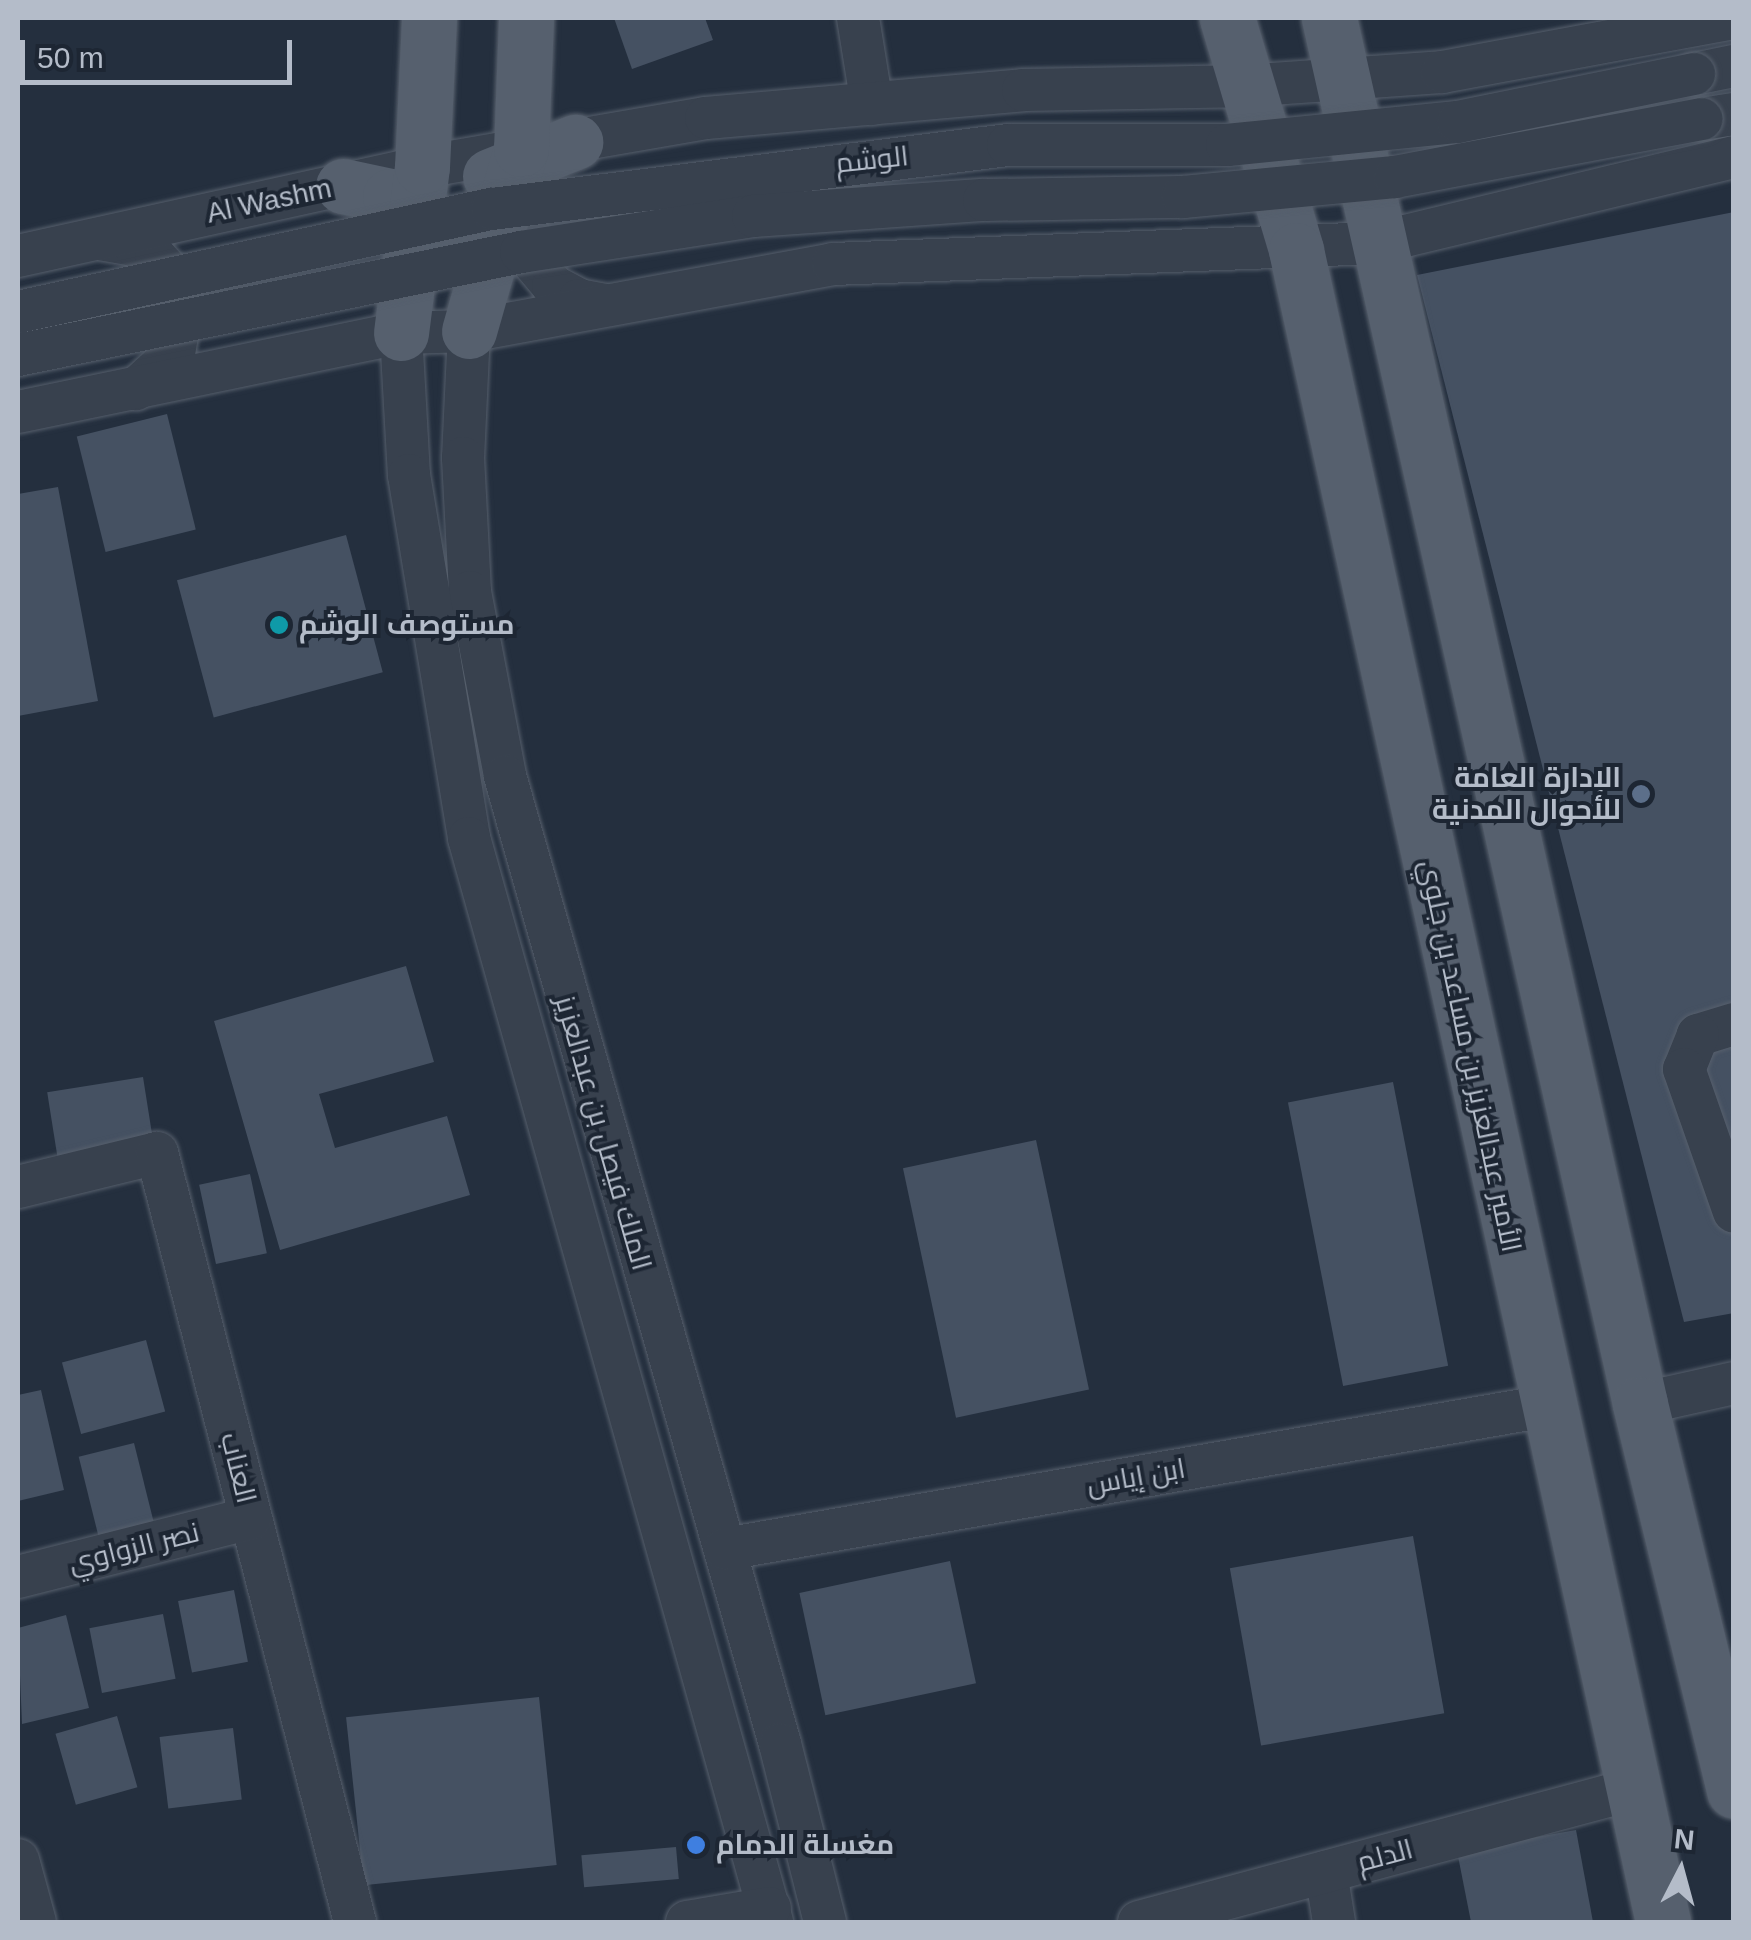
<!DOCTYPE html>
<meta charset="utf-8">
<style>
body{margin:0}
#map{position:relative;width:1751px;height:1940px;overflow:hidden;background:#242f3e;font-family:Arial,Cairo,sans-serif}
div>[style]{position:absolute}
.building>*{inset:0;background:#455162;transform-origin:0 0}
.roads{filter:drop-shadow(0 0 2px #565f6c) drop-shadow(0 0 2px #565f6c)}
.minor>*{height:42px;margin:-21px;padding:0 21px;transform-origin:21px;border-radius:21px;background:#38414e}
.major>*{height:55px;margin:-27.5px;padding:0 27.5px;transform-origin:27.5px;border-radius:27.5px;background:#56606e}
.bridges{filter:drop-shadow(0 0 2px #565f6c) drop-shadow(0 0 2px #565f6c)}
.minor-bridge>*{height:42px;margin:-21px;padding:0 21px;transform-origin:21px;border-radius:21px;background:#38414e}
.dots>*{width:28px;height:28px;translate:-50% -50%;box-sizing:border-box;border:5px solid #1d2633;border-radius:50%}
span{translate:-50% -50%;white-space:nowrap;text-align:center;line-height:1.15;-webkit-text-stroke:8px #1d2633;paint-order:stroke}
.street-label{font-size:28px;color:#b4bcc9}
.poi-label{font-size:28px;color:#b4bcc9;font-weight:700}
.left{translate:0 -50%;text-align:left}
.right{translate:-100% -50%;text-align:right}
.frame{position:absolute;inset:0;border:20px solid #b4bcc9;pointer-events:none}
.north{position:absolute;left:1631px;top:1820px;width:100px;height:100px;-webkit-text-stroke:8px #1d2633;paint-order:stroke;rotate:6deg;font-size:28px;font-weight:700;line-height:40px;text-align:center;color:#b4bcc9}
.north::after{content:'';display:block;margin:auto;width:35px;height:45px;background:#b4bcc9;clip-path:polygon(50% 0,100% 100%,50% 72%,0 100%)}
.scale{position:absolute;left:20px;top:40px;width:272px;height:45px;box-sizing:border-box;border:5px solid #b4bcc9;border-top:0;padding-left:12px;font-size:30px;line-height:35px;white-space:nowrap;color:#b4bcc9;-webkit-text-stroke:8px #1d2633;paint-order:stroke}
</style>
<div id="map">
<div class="building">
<div style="clip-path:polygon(614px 18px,705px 18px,713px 40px,632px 69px)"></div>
<div style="clip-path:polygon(1734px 212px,1734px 1313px,1684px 1322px,1417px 275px)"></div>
<div style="left:167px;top:414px;width:119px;height:93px;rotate:76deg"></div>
<div style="clip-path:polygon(58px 487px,98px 701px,18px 716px,18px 494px)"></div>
<div style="left:346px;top:535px;width:142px;height:175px;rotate:75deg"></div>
<div style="clip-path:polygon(406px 966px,434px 1062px,319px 1094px,335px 1148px,447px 1116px,470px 1195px,280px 1250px,214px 1021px)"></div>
<div style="left:143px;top:1077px;width:68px;height:97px;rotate:81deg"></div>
<div style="left:1393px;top:1082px;width:289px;height:107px;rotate:79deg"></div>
<div style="left:1036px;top:1140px;width:255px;height:136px;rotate:78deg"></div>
<div style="left:250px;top:1174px;width:81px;height:52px;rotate:78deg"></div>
<div style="left:146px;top:1340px;width:74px;height:87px;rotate:75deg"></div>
<div style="clip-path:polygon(41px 1390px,64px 1490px,18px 1501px,18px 1395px)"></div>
<div style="left:134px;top:1443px;width:87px;height:57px;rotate:76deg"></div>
<div style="left:1413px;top:1536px;width:180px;height:186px;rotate:80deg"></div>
<div style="left:950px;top:1561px;width:125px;height:154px;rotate:78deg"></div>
<div style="left:234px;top:1590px;width:73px;height:57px;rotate:79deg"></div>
<div style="left:163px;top:1614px;width:66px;height:75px;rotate:79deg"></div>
<div style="clip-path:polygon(66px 1615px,89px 1708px,22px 1724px,18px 1628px)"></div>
<div style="left:539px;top:1697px;width:169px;height:194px;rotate:84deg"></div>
<div style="left:117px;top:1716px;width:74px;height:64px;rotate:74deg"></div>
<div style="left:233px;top:1728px;width:72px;height:74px;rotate:83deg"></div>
<div style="clip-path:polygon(1576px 1830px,1593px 1922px,1471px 1922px,1457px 1851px)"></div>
<div style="left:676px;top:1847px;width:32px;height:95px;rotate:85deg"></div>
</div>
<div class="roads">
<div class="minor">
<div style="left:858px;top:18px;width:87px;rotate:80.8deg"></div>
<div style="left:1694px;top:74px;width:41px;rotate:-11.3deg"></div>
<div style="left:1702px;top:119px;width:32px;rotate:-9deg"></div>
<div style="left:524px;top:216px;width:48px;rotate:78deg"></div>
<div style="left:534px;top:263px;width:30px;rotate:50deg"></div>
<div style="left:553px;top:286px;width:30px;rotate:28deg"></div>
<div style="left:579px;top:300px;width:26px;rotate:11deg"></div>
<div style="left:100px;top:239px;width:35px;rotate:10deg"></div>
<div style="left:134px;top:245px;width:26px;rotate:31deg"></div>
<div style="left:156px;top:258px;width:26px;rotate:47deg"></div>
<div style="left:174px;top:277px;width:27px;rotate:73deg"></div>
<div style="left:182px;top:303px;width:52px;rotate:98.9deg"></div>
<div style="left:174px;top:354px;width:52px;rotate:137.4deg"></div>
<div style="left:18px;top:256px;width:414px;rotate:-12.4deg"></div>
<div style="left:422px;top:167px;width:288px;rotate:-9.8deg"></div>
<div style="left:706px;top:118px;width:318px;rotate:-5deg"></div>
<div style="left:1023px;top:90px;width:220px;rotate:-1deg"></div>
<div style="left:1243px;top:86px;width:199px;rotate:-4deg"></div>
<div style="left:1442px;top:72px;width:297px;rotate:-10.5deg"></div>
<div style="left:469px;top:331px;width:127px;rotate:92.7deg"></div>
<div style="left:463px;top:458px;width:134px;rotate:87deg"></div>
<div style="left:470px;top:592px;width:187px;rotate:79.2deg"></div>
<div style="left:505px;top:776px;width:1006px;rotate:74.14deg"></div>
<div style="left:780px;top:1744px;width:184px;rotate:75.8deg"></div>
<div style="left:401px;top:333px;width:142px;rotate:86.8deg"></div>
<div style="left:409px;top:475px;width:368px;rotate:80.6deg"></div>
<div style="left:469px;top:838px;width:1126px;rotate:74.38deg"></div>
<div style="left:18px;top:412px;width:391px;rotate:-11.7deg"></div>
<div style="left:401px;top:333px;width:68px;rotate:-1.7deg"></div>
<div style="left:469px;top:331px;width:370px;rotate:-10.4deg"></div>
<div style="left:833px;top:264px;width:543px;rotate:-2.21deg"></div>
<div style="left:1376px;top:243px;width:368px;rotate:-13.5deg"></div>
<div style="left:1734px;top:1024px;width:38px;rotate:163deg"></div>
<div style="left:1698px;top:1035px;width:37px;rotate:112deg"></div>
<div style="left:1684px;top:1069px;width:151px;rotate:70.7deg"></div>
<div style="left:18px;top:1187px;width:143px;rotate:-13.7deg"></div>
<div style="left:157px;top:1153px;width:794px;rotate:75.56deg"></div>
<div style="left:1640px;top:1404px;width:96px;rotate:-12.6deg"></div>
<div style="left:725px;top:1549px;width:833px;rotate:-9.88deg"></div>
<div style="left:18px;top:1577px;width:240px;rotate:-14.2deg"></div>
<div style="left:18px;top:1860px;width:64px;rotate:74.7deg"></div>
<div style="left:1326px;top:1872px;width:51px;rotate:80.9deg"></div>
<div style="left:687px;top:1922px;width:84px;rotate:-9.6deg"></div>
<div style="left:1139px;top:1922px;width:512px;rotate:-15.07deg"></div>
</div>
<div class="major">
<div style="left:1227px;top:18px;width:242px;rotate:73.4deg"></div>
<div style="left:1296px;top:250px;width:1712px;rotate:77.62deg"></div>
<div style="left:1329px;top:18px;width:1420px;rotate:77.35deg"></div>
<div style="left:1640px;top:1404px;width:398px;rotate:76.3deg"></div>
<div style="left:490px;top:176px;width:92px;rotate:-21.8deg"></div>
<div style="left:343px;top:186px;width:48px;rotate:12deg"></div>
<div style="left:390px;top:196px;width:63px;rotate:37.2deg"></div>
<div style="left:469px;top:331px;width:189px;rotate:-74.1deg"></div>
<div style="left:521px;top:149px;width:131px;rotate:-87.8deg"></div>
<div style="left:401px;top:333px;width:167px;rotate:-82.8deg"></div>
<div style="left:422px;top:167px;width:149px;rotate:-87.3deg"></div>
</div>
</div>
<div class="bridges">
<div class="minor-bridge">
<div style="left:18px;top:312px;width:485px;rotate:-12.3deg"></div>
<div style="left:492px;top:209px;width:520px;rotate:-7.07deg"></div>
<div style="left:1008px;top:145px;width:219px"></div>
<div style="left:1227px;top:145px;width:232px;rotate:-5.7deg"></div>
<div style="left:1458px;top:122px;width:241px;rotate:-11.5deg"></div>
<div style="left:18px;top:355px;width:513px;rotate:-11.57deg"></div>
<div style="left:521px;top:252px;width:235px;rotate:-8.8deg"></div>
<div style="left:753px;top:216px;width:232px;rotate:-4deg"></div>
<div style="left:984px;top:200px;width:199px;rotate:-0.9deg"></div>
<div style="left:1183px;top:197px;width:213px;rotate:-5.4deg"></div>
<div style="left:1395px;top:177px;width:312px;rotate:-10.7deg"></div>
</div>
</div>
<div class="dots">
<div style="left:279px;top:625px;background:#0f9aa8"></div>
<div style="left:1641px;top:794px;background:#5c6f8a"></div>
<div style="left:696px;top:1845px;background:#3f7fe0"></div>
</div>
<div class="street-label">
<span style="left:872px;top:160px;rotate:-6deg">الوشم</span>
<span style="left:269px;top:201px;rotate:-12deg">Al Washm</span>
<span style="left:1470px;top:1056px;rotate:78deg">الأمير عبدالعزيز بن مساعد بن جلوي</span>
<span style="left:603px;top:1133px;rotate:74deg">الملك فيصل بن عبدالعزيز</span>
<span style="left:238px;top:1468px;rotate:76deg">العناب</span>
<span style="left:1136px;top:1477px;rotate:-10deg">ابن إياس</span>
<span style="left:134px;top:1548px;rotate:-14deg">نصر الزواوي</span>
<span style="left:1385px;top:1856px;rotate:-15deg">الدلم</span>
</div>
<div class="poi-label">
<span class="left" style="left:299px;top:625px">مستوصف الوشم</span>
<span class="right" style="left:1621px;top:794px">الإدارة العامة<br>للأحوال المدنية</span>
<span class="left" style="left:716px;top:1845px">مغسلة الدمام</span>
</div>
<div class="frame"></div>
<div class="north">N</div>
<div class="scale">50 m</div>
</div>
